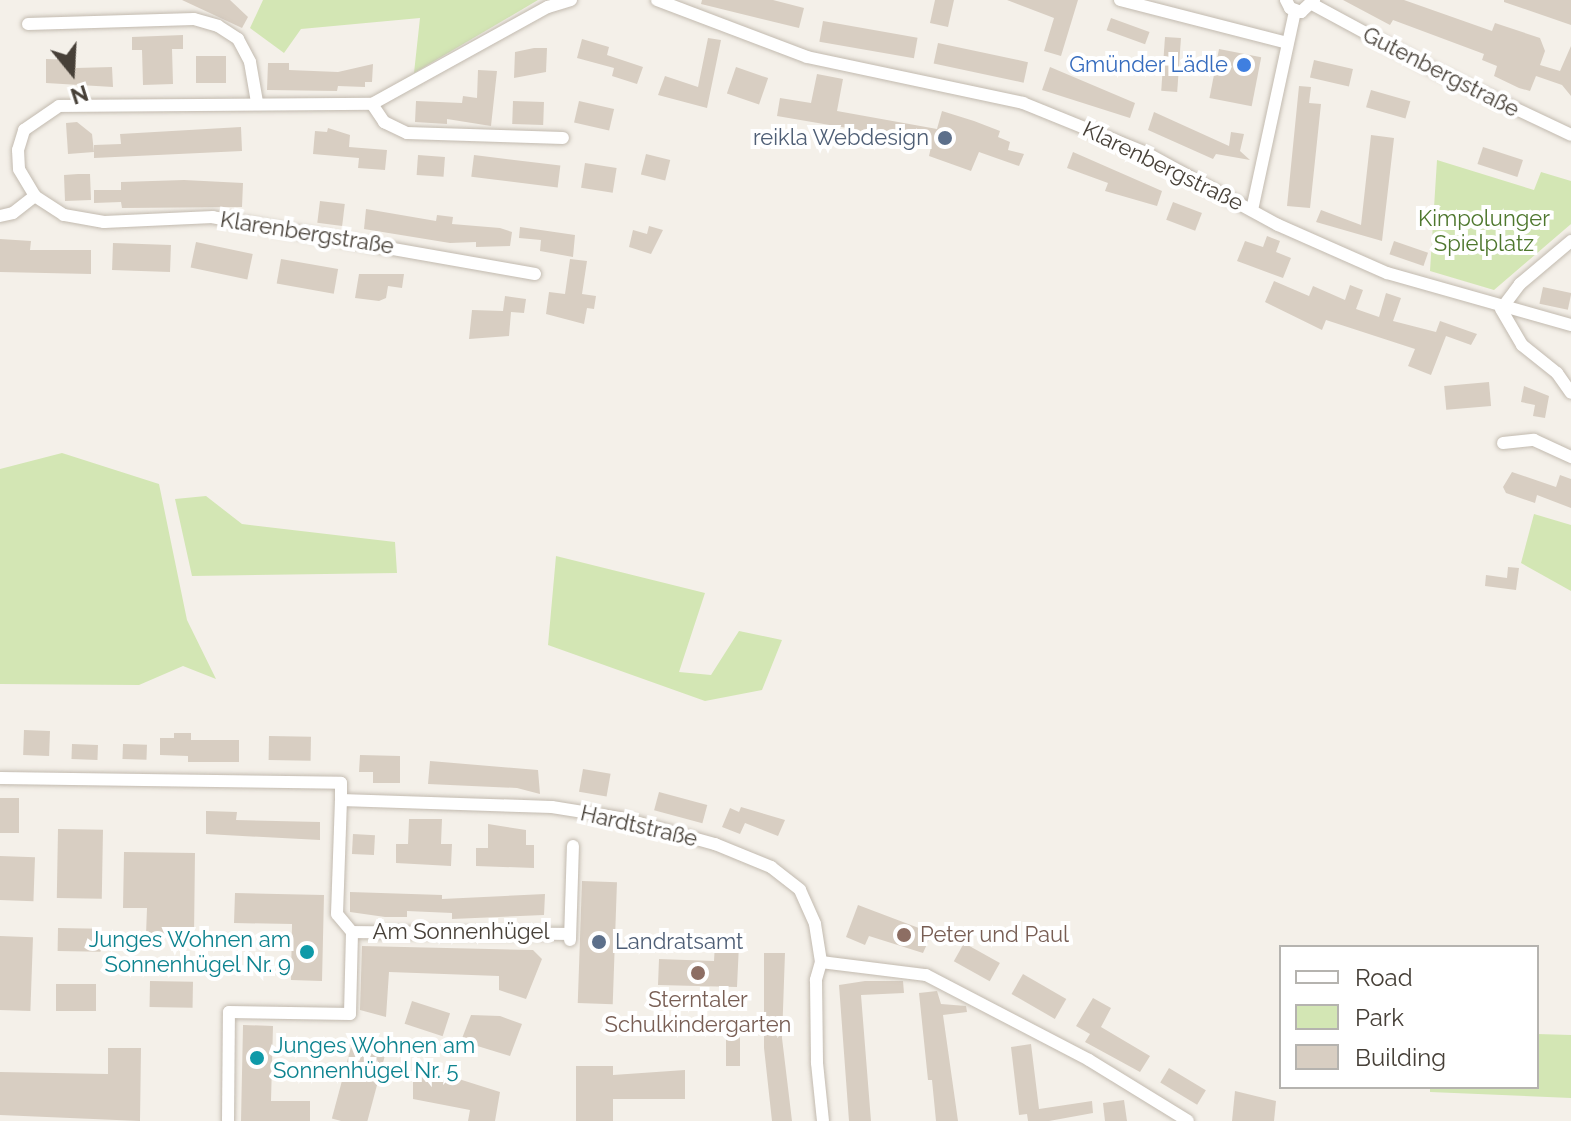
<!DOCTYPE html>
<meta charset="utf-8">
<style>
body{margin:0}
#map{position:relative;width:1571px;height:1121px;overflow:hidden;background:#f4f0e9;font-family:Raleway,sans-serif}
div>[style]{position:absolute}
.green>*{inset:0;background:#d3e6b4}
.building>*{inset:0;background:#d8cec2;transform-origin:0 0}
.roads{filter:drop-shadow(0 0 2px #c2baaf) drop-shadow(0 0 2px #c2baaf)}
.street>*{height:12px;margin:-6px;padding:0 6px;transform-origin:6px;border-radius:6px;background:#fff}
.dots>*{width:22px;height:22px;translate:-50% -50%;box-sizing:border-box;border:4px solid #fff;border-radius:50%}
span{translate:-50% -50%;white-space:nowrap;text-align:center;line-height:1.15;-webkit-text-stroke:8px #fff;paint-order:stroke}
.shop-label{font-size:22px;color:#366cbe}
.right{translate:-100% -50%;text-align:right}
.street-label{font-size:22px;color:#474038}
.service-label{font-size:22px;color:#4e5e75}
.left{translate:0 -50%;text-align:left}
.park-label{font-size:22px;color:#4e772d}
.education-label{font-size:22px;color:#785e54}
.culture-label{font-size:22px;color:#0d838f}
.legend{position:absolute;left:1279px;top:945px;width:260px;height:144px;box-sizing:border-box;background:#fff;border:2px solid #b5b3af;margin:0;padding:10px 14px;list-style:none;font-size:24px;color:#474038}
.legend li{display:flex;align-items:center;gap:16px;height:40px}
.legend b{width:40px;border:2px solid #b5b3af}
.north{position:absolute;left:32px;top:32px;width:80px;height:80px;-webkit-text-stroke:6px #fff;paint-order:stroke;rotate:162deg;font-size:22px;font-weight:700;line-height:32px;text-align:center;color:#474038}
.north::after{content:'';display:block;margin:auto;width:28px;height:36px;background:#474038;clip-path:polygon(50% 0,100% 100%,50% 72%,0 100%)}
</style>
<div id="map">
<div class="green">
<div style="clip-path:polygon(263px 0,538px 0,414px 73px,420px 18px,301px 29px,284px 53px,250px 28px)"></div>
<div style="clip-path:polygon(1437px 160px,1534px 190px,1541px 172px,1571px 181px,1571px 224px,1494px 290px,1430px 271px)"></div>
<div style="clip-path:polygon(62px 453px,159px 484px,187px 620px,216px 679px,183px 666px,139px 685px,0 684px,0 469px)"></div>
<div style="clip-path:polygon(206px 496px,242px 524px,395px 542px,397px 573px,192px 576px,175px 499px)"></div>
<div style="clip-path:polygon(1534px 514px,1571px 525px,1571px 591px,1521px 563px)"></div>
<div style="clip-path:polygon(556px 556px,705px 593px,679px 672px,711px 675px,739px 631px,782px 640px,762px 690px,705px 701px,548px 645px)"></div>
<div style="clip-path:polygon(1537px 1034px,1571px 1035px,1571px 1098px,1430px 1092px,1430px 1087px,1537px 1087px)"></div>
</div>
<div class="building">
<div style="clip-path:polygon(182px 0,230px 0,248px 17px,242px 28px)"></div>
<div style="clip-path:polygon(702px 0,773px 0,804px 8px,799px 28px,701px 4px)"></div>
<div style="clip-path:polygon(935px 0,954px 0,948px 27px,930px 23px)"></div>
<div style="clip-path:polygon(1007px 0,1078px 0,1061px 56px,1044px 51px,1054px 18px)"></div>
<div style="clip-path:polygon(1343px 0,1404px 0,1492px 31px,1495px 23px,1540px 38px,1545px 51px,1540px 65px,1560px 71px,1571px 46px,1571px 96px,1562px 85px,1536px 76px,1530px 91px,1519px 88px,1494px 76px,1497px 66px,1482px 60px,1484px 54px,1393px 20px,1390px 25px)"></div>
<div style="clip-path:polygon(1504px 0,1571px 0,1571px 25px,1504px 2px)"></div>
<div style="left:1111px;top:18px;width:41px;height:13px;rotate:20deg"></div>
<div style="left:823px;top:21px;width:96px;height:21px;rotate:10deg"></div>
<div style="clip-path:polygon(183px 35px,183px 49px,172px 49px,173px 84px,143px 85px,142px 50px,132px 50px,132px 37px)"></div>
<div style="left:1165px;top:37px;width:16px;height:54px;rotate:4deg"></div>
<div style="clip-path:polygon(708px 38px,721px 40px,707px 108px,658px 95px,665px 76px,698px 87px)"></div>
<div style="clip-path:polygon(582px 39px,609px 47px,607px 55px,643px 67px,637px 84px,612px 76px,614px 68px,577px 58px)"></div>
<div style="left:938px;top:43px;width:92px;height:21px;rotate:12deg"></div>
<div style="clip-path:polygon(534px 48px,547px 48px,546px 72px,514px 78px,515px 52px)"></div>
<div style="left:1219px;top:49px;width:43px;height:50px;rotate:11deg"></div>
<div style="left:196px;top:56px;width:30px;height:27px"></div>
<div style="clip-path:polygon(46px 59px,76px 60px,76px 68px,112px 67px,113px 87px,46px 83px)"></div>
<div style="left:1314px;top:60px;width:40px;height:18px;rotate:13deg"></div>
<div style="clip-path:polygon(268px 63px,289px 63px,289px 70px,338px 72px,373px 64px,372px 82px,365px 82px,365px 87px,338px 86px,337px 91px,267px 90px)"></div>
<div style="left:736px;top:67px;width:34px;height:28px;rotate:19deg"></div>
<div style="clip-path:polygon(1050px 67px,1135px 103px,1130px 118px,1042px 90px)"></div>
<div style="clip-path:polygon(478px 70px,497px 71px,491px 126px,447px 119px,447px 124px,415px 122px,416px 101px,462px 103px,463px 96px,477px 98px)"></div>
<div style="clip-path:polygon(817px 74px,843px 79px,837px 111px,937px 129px,942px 111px,974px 121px,1000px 131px,998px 137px,1010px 142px,1008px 150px,1024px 154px,1019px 166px,979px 152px,971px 171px,929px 156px,931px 147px,886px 133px,882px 142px,847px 128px,777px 116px,780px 98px,811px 103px)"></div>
<div style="clip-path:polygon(1299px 86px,1311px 87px,1309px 103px,1321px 104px,1310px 208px,1287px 206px)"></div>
<div style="left:1371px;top:90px;width:41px;height:18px;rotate:16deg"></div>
<div style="left:513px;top:101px;width:31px;height:23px;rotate:2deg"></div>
<div style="left:579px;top:101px;width:36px;height:22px;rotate:13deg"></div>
<div style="clip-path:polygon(1154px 112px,1229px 146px,1231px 132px,1244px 134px,1240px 151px,1250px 160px,1216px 154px,1213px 159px,1148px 130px)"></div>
<div style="clip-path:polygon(77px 122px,92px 134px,94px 152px,68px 154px,66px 123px)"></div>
<div style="clip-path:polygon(241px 127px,242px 151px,94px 158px,94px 145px,121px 144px,120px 134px)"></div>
<div style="clip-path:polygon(328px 128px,350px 135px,349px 147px,387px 150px,385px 170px,358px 168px,359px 158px,313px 154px,315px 131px,327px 132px)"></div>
<div style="clip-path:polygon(1371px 135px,1394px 138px,1382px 241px,1316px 222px,1321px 210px,1361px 225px)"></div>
<div style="left:1483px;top:147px;width:42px;height:18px;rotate:18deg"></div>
<div style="clip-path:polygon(1073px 152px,1162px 191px,1157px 206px,1105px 191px,1108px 183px,1067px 168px)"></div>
<div style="left:646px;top:154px;width:25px;height:21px;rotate:14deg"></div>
<div style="left:418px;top:155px;width:27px;height:20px;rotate:4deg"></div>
<div style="left:474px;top:155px;width:87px;height:22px;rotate:7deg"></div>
<div style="left:585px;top:163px;width:32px;height:25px;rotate:9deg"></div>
<div style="clip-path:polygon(78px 174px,90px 174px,91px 200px,65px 201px,64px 175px)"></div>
<div style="clip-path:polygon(184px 180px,243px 183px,242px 207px,122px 208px,121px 202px,94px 203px,94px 190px,121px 190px,121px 182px)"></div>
<div style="left:320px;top:201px;width:25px;height:22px;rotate:7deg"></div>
<div style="left:1173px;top:202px;width:31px;height:19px;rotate:21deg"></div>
<div style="clip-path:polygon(366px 209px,436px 221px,437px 215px,453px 217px,452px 224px,500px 228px,512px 232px,510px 246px,476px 247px,476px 242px,450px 243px,364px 229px)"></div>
<div style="clip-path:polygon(649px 226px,663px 230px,651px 254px,629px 247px,633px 230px,647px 234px)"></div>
<div style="clip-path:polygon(520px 227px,575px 235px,573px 257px,540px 251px,541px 240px,519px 238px)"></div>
<div style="clip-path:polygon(1267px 236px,1280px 241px,1276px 252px,1291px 258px,1283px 278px,1237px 261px,1245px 241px,1263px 247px)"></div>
<div style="clip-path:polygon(0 239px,31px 241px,30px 250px,91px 250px,91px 274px,0 272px)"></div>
<div style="left:1394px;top:241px;width:36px;height:14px;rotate:19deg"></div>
<div style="left:196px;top:242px;width:58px;height:26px;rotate:12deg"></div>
<div style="left:113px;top:243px;width:58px;height:27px;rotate:2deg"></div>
<div style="left:281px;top:259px;width:58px;height:25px;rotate:10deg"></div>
<div style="clip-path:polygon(570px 259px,587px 261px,582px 294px,596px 296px,594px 309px,587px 308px,584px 324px,546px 314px,549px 292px,565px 294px)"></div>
<div style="clip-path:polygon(359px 274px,404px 274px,402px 288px,388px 286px,386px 298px,379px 301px,355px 298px)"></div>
<div style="clip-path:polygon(1274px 281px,1309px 296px,1313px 286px,1345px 300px,1350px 285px,1363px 290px,1356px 309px,1379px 317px,1386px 293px,1401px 298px,1393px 321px,1436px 332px,1440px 321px,1477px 334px,1471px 345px,1446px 336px,1431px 375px,1408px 366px,1415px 349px,1326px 320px,1322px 330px,1265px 302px)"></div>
<div style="left:1543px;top:287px;width:29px;height:17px;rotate:12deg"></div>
<div style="clip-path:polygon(505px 296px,526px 299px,524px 313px,511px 312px,509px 336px,469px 339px,472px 310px,503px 311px)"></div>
<div style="left:1489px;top:382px;width:24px;height:45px;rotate:85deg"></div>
<div style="clip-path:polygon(1524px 386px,1549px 396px,1545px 418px,1533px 416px,1535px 405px,1521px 402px)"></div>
<div style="clip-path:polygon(1512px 472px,1556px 487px,1560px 475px,1571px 479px,1571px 508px,1537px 495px,1535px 503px,1506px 493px,1503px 487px)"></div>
<div style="clip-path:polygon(1508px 567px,1519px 568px,1516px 590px,1485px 586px,1486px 575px,1507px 578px)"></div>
<div style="left:24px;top:730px;width:26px;height:25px;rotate:2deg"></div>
<div style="clip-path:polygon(174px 733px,191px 733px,191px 740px,239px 740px,239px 762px,188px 762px,188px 756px,160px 755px,160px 738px,174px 738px)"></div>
<div style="left:269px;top:736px;width:42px;height:24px;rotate:1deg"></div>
<div style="left:72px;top:744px;width:26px;height:15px;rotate:2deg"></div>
<div style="left:123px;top:744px;width:24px;height:15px;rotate:2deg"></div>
<div style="clip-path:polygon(360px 755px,400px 756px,400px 783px,373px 783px,373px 772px,359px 772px)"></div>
<div style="clip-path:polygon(430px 761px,538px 770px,540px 794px,517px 788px,428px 784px)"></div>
<div style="left:583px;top:769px;width:28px;height:23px;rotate:10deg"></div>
<div style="left:659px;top:792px;width:50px;height:19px;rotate:15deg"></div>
<div style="left:0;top:798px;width:19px;height:35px"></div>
<div style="clip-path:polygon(741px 807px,785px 820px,778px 836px,745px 823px,740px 834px,722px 827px,730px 808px,739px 812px)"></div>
<div style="clip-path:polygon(206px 811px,237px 812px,236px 820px,320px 822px,320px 840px,206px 834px)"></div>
<div style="clip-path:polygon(409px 819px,442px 819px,441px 844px,452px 844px,451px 866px,396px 863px,396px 844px,408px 844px)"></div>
<div style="clip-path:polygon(488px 824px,526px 830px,526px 845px,534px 845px,534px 868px,476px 866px,476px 848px,488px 848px)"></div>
<div style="left:58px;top:829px;width:45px;height:69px;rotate:1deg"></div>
<div style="left:353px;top:834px;width:22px;height:20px;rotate:3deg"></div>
<div style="clip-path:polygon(124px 852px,195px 853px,194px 936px,146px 935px,147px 908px,123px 908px)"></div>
<div style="left:0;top:856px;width:35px;height:44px;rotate:2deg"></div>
<div style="left:582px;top:881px;width:35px;height:122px;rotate:2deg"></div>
<div style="clip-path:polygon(350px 892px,442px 895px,442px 899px,545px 894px,544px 915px,452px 919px,452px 913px,407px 911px,407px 917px,385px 917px,350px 912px)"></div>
<div style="clip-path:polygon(235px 893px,324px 895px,322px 981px,291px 980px,292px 924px,234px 923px)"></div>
<div style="clip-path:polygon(858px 905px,932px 933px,923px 953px,869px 936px,865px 945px,846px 937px)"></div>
<div style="left:58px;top:928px;width:43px;height:23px;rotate:1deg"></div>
<div style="left:0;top:936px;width:33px;height:74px;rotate:2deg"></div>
<div style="clip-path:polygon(715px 943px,739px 944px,737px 987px,658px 985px,659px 959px,714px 961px)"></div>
<div style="left:964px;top:943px;width:41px;height:21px;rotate:29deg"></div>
<div style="clip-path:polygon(362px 946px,533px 950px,542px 959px,526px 999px,499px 990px,499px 976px,389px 972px,386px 1017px,360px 1010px)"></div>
<div style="clip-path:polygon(764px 953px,785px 953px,782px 1038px,792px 1121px,772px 1121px,764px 1048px)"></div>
<div style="left:1023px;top:974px;width:50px;height:23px;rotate:30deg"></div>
<div style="left:150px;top:981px;width:43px;height:26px;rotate:1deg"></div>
<div style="clip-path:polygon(865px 981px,903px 981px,904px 993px,861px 995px,871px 1121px,849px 1121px,839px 985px)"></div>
<div style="left:56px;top:984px;width:40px;height:27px"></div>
<div style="clip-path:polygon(937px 991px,941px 1004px,966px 1006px,967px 1012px,943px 1015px,958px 1121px,936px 1121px,932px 1080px,928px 1080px,919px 993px)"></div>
<div style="clip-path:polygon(1093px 998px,1111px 1008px,1101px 1027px,1150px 1056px,1140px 1072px,1085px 1042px,1090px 1034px,1076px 1026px)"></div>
<div style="left:412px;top:1001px;width:40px;height:24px;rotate:18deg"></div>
<div style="clip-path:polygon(471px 1015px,500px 1016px,522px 1024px,510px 1056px,461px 1041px)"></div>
<div style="clip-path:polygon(243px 1025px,273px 1026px,271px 1101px,310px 1101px,310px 1121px,241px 1121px)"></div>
<div style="left:726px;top:1027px;width:14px;height:39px"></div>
<div style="clip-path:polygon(1031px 1044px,1039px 1109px,1092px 1101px,1093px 1113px,1049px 1121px,1028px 1121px,1027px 1114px,1019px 1115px,1011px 1047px)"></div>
<div style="left:351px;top:1047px;width:35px;height:74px;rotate:15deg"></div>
<div style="clip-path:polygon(108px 1048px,141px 1048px,140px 1121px,0 1115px,0 1072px,108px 1074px)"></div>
<div style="clip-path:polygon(413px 1065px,444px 1081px,446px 1075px,500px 1092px,495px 1121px,468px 1121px,470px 1110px,413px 1099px)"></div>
<div style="clip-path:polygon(576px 1066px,613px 1066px,613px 1075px,685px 1070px,685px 1099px,613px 1099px,613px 1121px,576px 1121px)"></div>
<div style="left:1169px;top:1068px;width:43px;height:17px;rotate:31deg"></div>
<div style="clip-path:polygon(1235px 1091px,1276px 1101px,1274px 1121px,1232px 1121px)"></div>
<div style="clip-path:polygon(1124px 1100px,1127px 1121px,1105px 1121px,1103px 1103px)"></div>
</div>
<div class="roads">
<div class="street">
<div style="left:657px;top:0;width:160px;rotate:20.8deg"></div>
<div style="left:807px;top:57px;width:221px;rotate:12deg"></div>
<div style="left:1023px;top:103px;width:133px;rotate:22.1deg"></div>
<div style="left:1146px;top:153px;width:150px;rotate:28.6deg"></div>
<div style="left:1278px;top:225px;width:119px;rotate:23.8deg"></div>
<div style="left:1387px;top:273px;width:191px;rotate:15.8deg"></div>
<div style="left:1120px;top:0;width:172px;rotate:14.4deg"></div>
<div style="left:1286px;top:0;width:9px;rotate:63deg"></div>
<div style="left:1290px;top:8px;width:12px;rotate:20deg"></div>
<div style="left:1301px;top:12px;width:18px;rotate:-43deg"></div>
<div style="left:1312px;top:4px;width:143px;rotate:28.4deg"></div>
<div style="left:1438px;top:72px;width:147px;rotate:25.3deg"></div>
<div style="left:28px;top:24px;width:166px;rotate:-1.7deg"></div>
<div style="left:194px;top:19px;width:25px;rotate:16deg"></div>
<div style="left:218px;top:26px;width:24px;rotate:33deg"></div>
<div style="left:238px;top:39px;width:26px;rotate:62deg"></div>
<div style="left:250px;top:62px;width:41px;rotate:80.1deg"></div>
<div style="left:372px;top:104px;width:22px;rotate:56deg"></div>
<div style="left:384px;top:122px;width:25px;rotate:26deg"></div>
<div style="left:407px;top:133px;width:156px;rotate:1.8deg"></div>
<div style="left:1252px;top:210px;width:204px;rotate:-77.8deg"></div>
<div style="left:0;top:216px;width:13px;rotate:-13deg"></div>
<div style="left:13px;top:213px;width:28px;rotate:-38deg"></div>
<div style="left:1571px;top:241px;width:67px;rotate:139.9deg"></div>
<div style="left:1520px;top:284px;width:31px;rotate:127deg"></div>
<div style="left:1501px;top:309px;width:42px;rotate:59.7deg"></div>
<div style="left:1522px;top:345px;width:45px;rotate:38.7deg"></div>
<div style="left:1557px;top:373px;width:24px;rotate:55deg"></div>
<div style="left:535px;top:274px;width:327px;rotate:-170deg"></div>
<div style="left:213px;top:217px;width:109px;rotate:177.4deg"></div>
<div style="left:104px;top:222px;width:41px;rotate:-170.1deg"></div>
<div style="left:64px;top:215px;width:35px;rotate:-147deg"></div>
<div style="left:35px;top:196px;width:31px;rotate:-121deg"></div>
<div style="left:19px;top:169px;width:19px;rotate:-93deg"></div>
<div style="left:18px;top:150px;width:21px;rotate:-73deg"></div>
<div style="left:24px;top:130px;width:42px;rotate:-34.4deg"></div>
<div style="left:59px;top:106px;width:313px;rotate:-0.4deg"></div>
<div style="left:372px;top:104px;width:201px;rotate:-28.9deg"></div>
<div style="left:548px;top:7px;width:24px;rotate:-17deg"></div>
<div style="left:1503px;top:443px;width:31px;rotate:-6deg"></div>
<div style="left:1534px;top:440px;width:41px;rotate:24.7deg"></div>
<div style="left:0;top:778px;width:341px;rotate:0.8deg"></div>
<div style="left:341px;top:783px;width:17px;rotate:90deg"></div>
<div style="left:341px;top:800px;width:211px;rotate:1.9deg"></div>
<div style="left:552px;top:807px;width:70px;rotate:9.1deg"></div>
<div style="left:621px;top:818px;width:98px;rotate:15.5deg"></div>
<div style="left:715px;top:844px;width:61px;rotate:22.3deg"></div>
<div style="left:771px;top:867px;width:37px;rotate:38deg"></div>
<div style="left:800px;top:890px;width:37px;rotate:66deg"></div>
<div style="left:815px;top:924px;width:38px;rotate:81deg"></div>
<div style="left:821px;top:962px;width:106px;rotate:7.1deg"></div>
<div style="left:926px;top:975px;width:184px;rotate:27.5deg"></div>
<div style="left:1089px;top:1060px;width:116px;rotate:31.6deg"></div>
<div style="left:352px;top:932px;width:218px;rotate:0.5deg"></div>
<div style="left:570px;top:940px;width:94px;rotate:-88.2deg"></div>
<div style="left:821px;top:962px;width:19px;rotate:106deg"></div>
<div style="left:816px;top:980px;width:83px;rotate:89.3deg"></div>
<div style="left:817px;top:1063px;width:58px;rotate:84.1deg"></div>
<div style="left:228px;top:1121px;width:109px;rotate:-89.5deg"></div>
<div style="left:229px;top:1012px;width:121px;rotate:0.9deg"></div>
<div style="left:350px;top:1014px;width:82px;rotate:-88.6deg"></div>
<div style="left:352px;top:932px;width:23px;rotate:-130deg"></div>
<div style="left:337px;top:914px;width:114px;rotate:-88deg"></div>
</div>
</div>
<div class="dots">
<div style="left:1244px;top:65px;background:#3f7fe0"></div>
<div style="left:945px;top:138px;background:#5c6f8a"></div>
<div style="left:904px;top:935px;background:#8d6e63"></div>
<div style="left:599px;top:942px;background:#5c6f8a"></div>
<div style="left:307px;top:952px;background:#0f9aa8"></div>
<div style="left:698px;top:973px;background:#8d6e63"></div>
<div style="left:257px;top:1058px;background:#0f9aa8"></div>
</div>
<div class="shop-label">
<span class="right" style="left:1228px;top:65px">Gmünder Lädle</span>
</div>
<div class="street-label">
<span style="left:1441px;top:72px;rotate:27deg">Gutenbergstraße</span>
<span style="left:1163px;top:166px;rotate:26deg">Klarenbergstraße</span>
<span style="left:307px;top:233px;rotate:9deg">Klarenbergstraße</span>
<span style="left:639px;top:826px;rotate:13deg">Hardtstraße</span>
<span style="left:461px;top:932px">Am Sonnenhügel</span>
</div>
<div class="service-label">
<span class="right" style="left:929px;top:138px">reikla Webdesign</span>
<span class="left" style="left:615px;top:942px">Landratsamt</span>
</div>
<div class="park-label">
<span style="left:1484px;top:231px">Kimpolunger<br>Spielplatz</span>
</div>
<div class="education-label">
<span class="left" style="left:920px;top:935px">Peter und Paul</span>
<span style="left:698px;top:1012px">Sterntaler<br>Schulkindergarten</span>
</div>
<div class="culture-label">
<span class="right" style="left:291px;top:952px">Junges Wohnen am<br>Sonnenhügel Nr. 9</span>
<span class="left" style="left:273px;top:1058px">Junges Wohnen am<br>Sonnenhügel Nr. 5</span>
</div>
<ul class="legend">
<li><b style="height:10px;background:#fff"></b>Road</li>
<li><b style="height:22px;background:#d3e6b4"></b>Park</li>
<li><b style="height:22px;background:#d8cec2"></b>Building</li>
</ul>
<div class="north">N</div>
</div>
